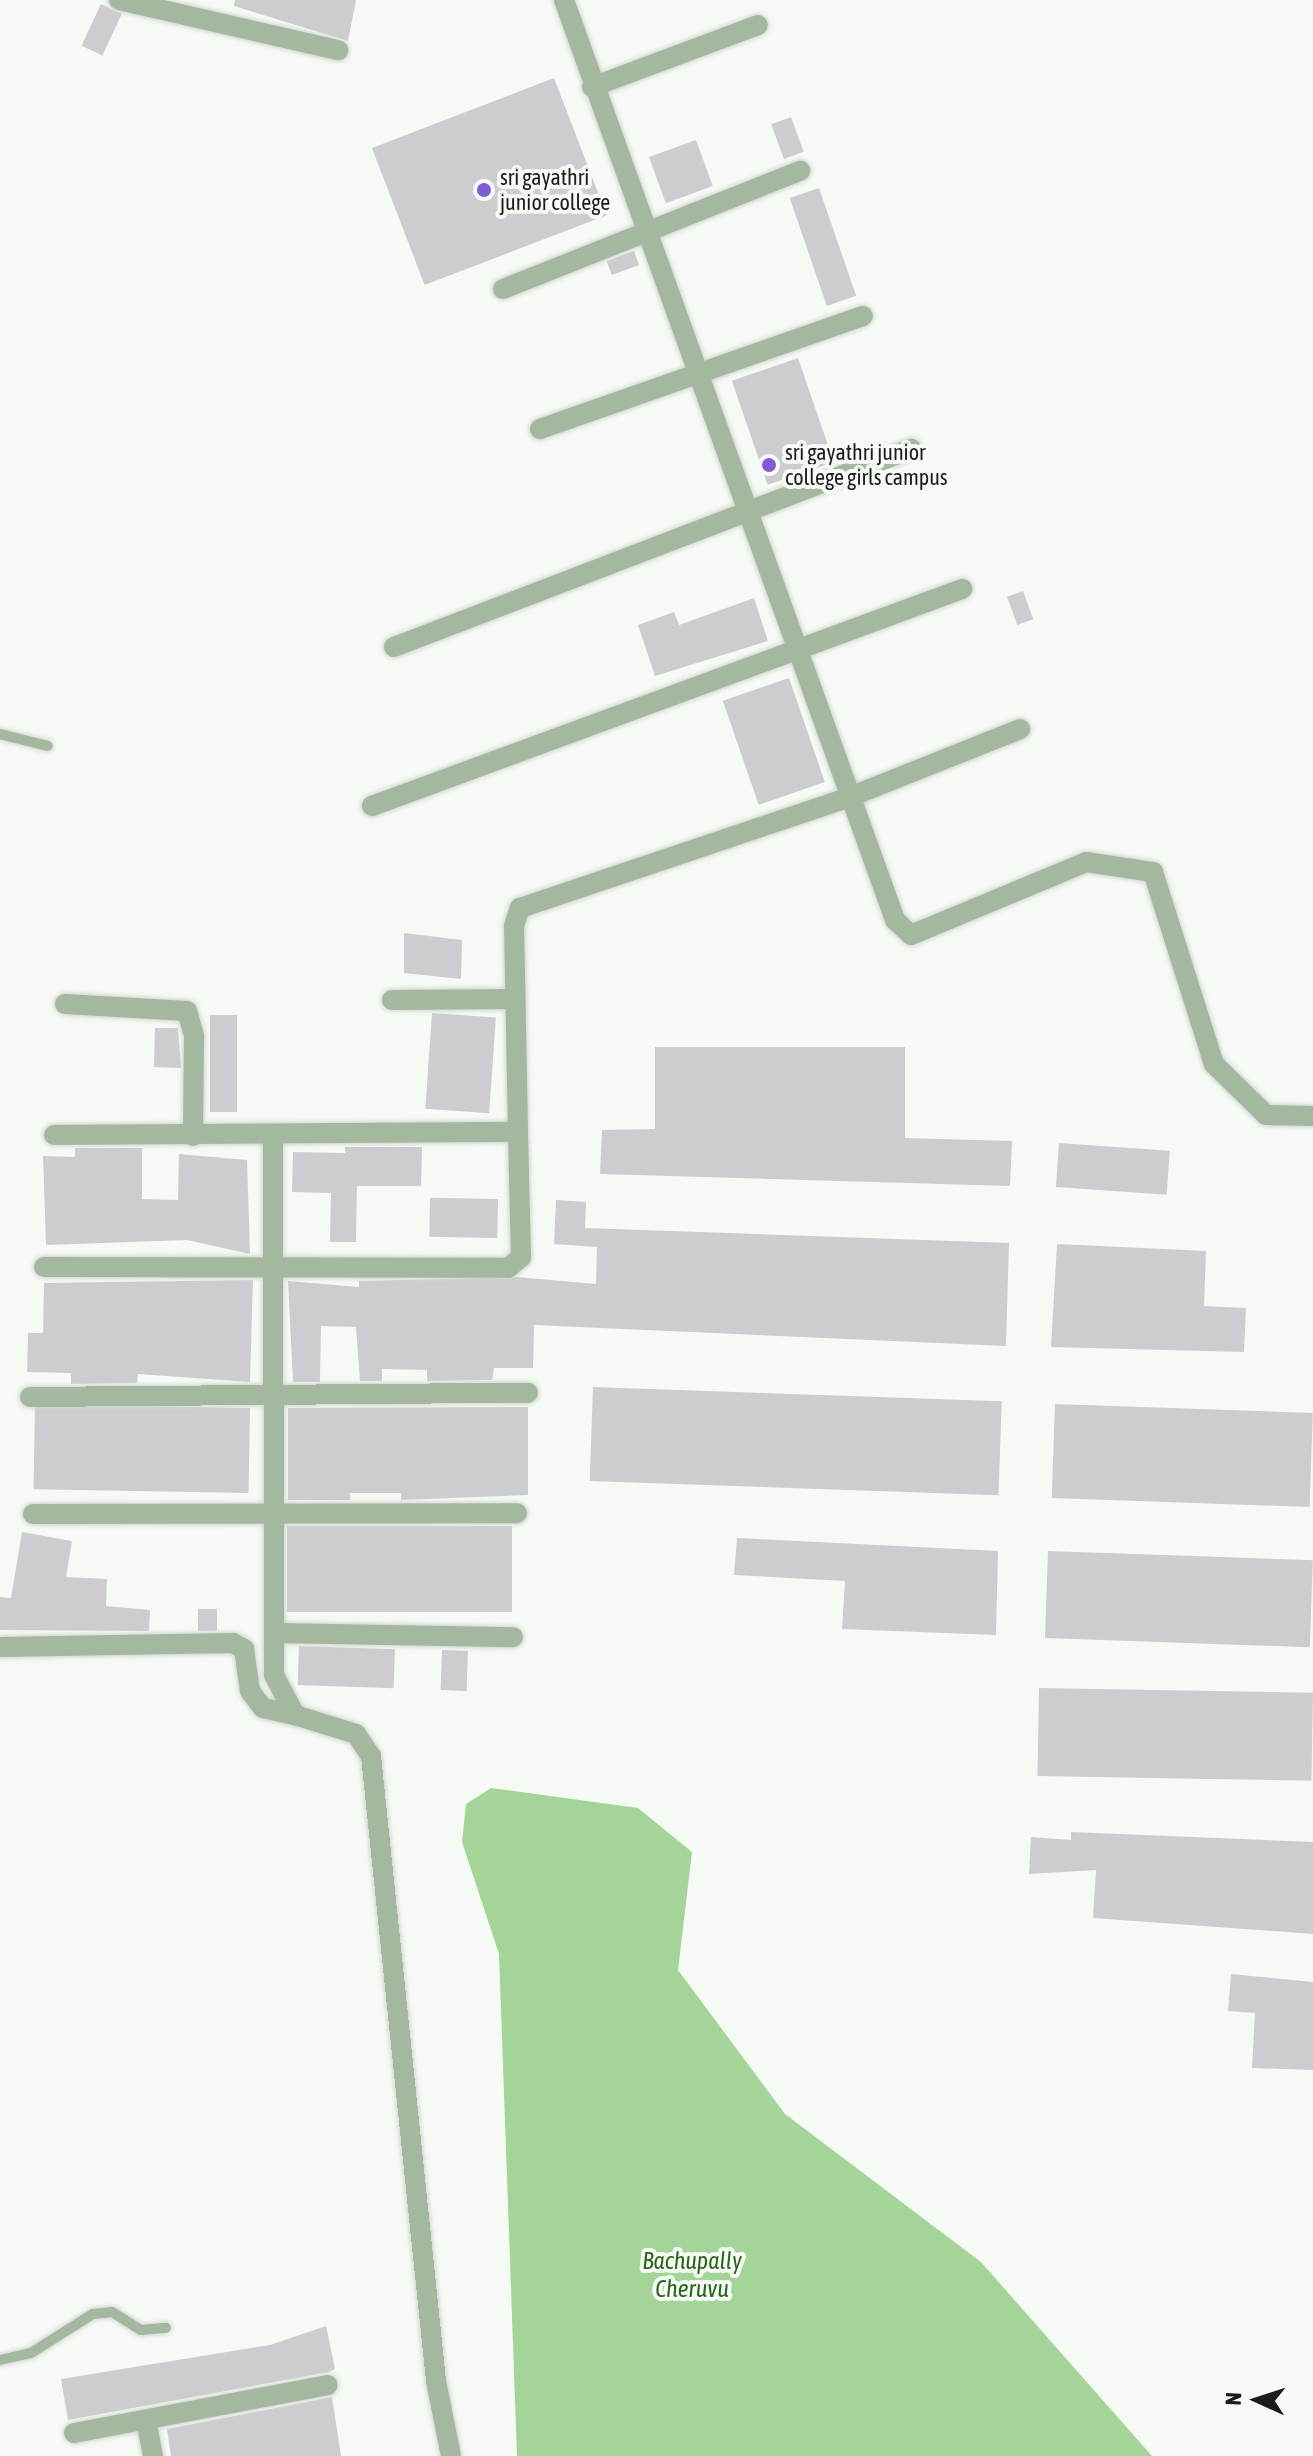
<!DOCTYPE html>
<style>
body{margin:0}
#map{position:relative;width:1313px;height:2456px;overflow:hidden;background:#f6faf5;font-family:"Asap Condensed",sans-serif}
div>[style]{position:absolute}
.water>*{inset:0;background:#a5d499}
.building>*{inset:0;background:#cdccd1;transform-origin:0 0}
.roads{filter:drop-shadow(0 0 2px #d3d6d2) drop-shadow(0 0 2px #d3d6d2)}
.lane>*{height:10px;margin:-5px;padding:0 5px;transform-origin:5px;border-radius:5px;background:#a3b89f}
.street>*{height:20px;margin:-10px;padding:0 10px;transform-origin:10px;border-radius:10px;background:#a3b89f}
.dots>*{width:22px;height:22px;translate:-50% -50%;box-sizing:border-box;border:4px solid #f6faf5;border-radius:50%}
span{translate:-50% -50%;white-space:nowrap;text-align:center;line-height:1.15;-webkit-text-stroke:8px #f6faf5;paint-order:stroke}
.poi-label{font-size:22px;color:#1b1c1b}
.left{translate:0 -50%;text-align:left}
.water-label{font-size:24px;color:#296519;font-style:italic}
.north{position:absolute;left:1217px;top:2360px;width:80px;height:80px;-webkit-text-stroke:6px #f6faf5;paint-order:stroke;rotate:273deg;font-size:22px;font-weight:700;line-height:32px;text-align:center;color:#1b1c1b}
.north::after{content:'';display:block;margin:auto;width:28px;height:36px;background:#1b1c1b;clip-path:polygon(50% 0,100% 100%,50% 72%,0 100%)}
</style>
<div id="map">
<div class="water">
<div style="clip-path:polygon(491px 1788px,638px 1808px,692px 1852px,678px 1970px,785px 2114px,981px 2262px,1152px 2456px,517px 2456px,499px 1954px,462px 1842px,466px 1804px)"></div>
</div>
<div class="building">
<div style="clip-path:polygon(235px 0,356px 0,348px 41px,234px 6px)"></div>
<div style="left:101px;top:4px;width:23px;height:46px;rotate:25deg"></div>
<div style="left:554px;top:78px;width:147px;height:195px;rotate:69deg"></div>
<div style="left:791px;top:117px;width:37px;height:21px;rotate:70deg"></div>
<div style="left:696px;top:140px;width:49px;height:50px;rotate:70deg"></div>
<div style="left:819px;top:188px;width:114px;height:31px;rotate:71deg"></div>
<div style="left:634px;top:251px;width:15px;height:29px;rotate:70deg"></div>
<div style="left:798px;top:358px;width:110px;height:70px;rotate:71deg"></div>
<div style="left:1023px;top:591px;width:30px;height:17px;rotate:70deg"></div>
<div style="clip-path:polygon(754px 598px,768px 641px,655px 676px,638px 625px,674px 612px,679px 625px)"></div>
<div style="left:789px;top:678px;width:110px;height:70px;rotate:71deg"></div>
<div style="clip-path:polygon(404px 933px,462px 940px,461px 979px,404px 973px)"></div>
<div style="left:432px;top:1013px;width:64px;height:96px;rotate:4deg"></div>
<div style="left:210px;top:1015px;width:27px;height:97px"></div>
<div style="clip-path:polygon(155px 1028px,178px 1028px,181px 1068px,154px 1067px)"></div>
<div style="clip-path:polygon(655px 1047px,905px 1047px,905px 1138px,1012px 1141px,1010px 1186px,600px 1174px,602px 1130px,655px 1129px)"></div>
<div style="left:1059px;top:1143px;width:111px;height:44px;rotate:4deg"></div>
<div style="clip-path:polygon(345px 1147px,422px 1147px,421px 1186px,357px 1186px,356px 1242px,330px 1242px,331px 1193px,292px 1192px,293px 1152px,345px 1153px)"></div>
<div style="clip-path:polygon(75px 1148px,142px 1148px,142px 1199px,178px 1200px,179px 1154px,247px 1160px,250px 1254px,187px 1240px,46px 1245px,43px 1156px,75px 1157px)"></div>
<div style="left:498px;top:1199px;width:39px;height:68px;rotate:91deg"></div>
<div style="clip-path:polygon(556px 1200px,586px 1202px,585px 1228px,1009px 1243px,1006px 1346px,534px 1325px,533px 1368px,494px 1368px,492px 1380px,427px 1381px,427px 1370px,382px 1369px,382px 1381px,360px 1381px,356px 1327px,321px 1326px,320px 1382px,293px 1382px,288px 1281px,359px 1287px,359px 1281px,517px 1277px,596px 1284px,597px 1247px,554px 1244px)"></div>
<div style="clip-path:polygon(1057px 1244px,1206px 1251px,1204px 1306px,1246px 1308px,1244px 1352px,1051px 1347px)"></div>
<div style="clip-path:polygon(253px 1280px,250px 1382px,138px 1374px,137px 1383px,71px 1384px,71px 1373px,27px 1372px,28px 1333px,43px 1333px,44px 1283px)"></div>
<div style="left:593px;top:1387px;width:409px;height:94px;rotate:2deg"></div>
<div style="left:1055px;top:1404px;width:258px;height:94px;rotate:2deg"></div>
<div style="clip-path:polygon(528px 1407px,528px 1495px,401px 1500px,401px 1493px,350px 1493px,350px 1500px,288px 1500px,288px 1408px)"></div>
<div style="left:250px;top:1408px;width:85px;height:215px;rotate:91deg"></div>
<div style="left:287px;top:1526px;width:225px;height:86px"></div>
<div style="clip-path:polygon(22px 1532px,72px 1541px,66px 1577px,107px 1579px,106px 1606px,150px 1610px,149px 1631px,0 1630px,0 1597px,11px 1598px)"></div>
<div style="clip-path:polygon(737px 1538px,998px 1551px,996px 1635px,842px 1629px,845px 1581px,734px 1575px)"></div>
<div style="left:1048px;top:1551px;width:265px;height:87px;rotate:2deg"></div>
<div style="left:198px;top:1609px;width:19px;height:22px"></div>
<div style="left:299px;top:1646px;width:96px;height:39px;rotate:2deg"></div>
<div style="left:442px;top:1650px;width:26px;height:40px;rotate:2deg"></div>
<div style="left:1039px;top:1688px;width:274px;height:88px;rotate:1deg"></div>
<div style="clip-path:polygon(1071px 1832px,1313px 1842px,1313px 1934px,1093px 1918px,1096px 1870px,1029px 1874px,1031px 1837px,1071px 1840px)"></div>
<div style="clip-path:polygon(1231px 1974px,1313px 1982px,1313px 2070px,1252px 2068px,1255px 2013px,1228px 2011px)"></div>
<div style="clip-path:polygon(326px 2326px,335px 2369px,329px 2372px,68px 2420px,61px 2379px,270px 2345px)"></div>
<div style="clip-path:polygon(332px 2397px,341px 2456px,171px 2456px,167px 2429px)"></div>
</div>
<div class="roads">
<div class="lane">
<div style="left:0;top:734px;width:49px;rotate:14deg"></div>
<div style="left:0;top:2360px;width:32px;rotate:-13deg"></div>
<div style="left:31px;top:2353px;width:73px;rotate:-32.2deg"></div>
<div style="left:93px;top:2314px;width:19px;rotate:-6deg"></div>
<div style="left:112px;top:2312px;width:34px;rotate:32deg"></div>
<div style="left:141px;top:2330px;width:25px;rotate:-5deg"></div>
</div>
<div class="street">
<div style="left:119px;top:0;width:225px;rotate:12.9deg"></div>
<div style="left:564px;top:0;width:978px;rotate:70.21deg"></div>
<div style="left:895px;top:920px;width:22px;rotate:43deg"></div>
<div style="left:911px;top:935px;width:190px;rotate:-22.6deg"></div>
<div style="left:1086px;top:862px;width:68px;rotate:8.5deg"></div>
<div style="left:1153px;top:872px;width:201px;rotate:72.4deg"></div>
<div style="left:1214px;top:1064px;width:73px;rotate:44.4deg"></div>
<div style="left:1266px;top:1115px;width:47px;rotate:1.2deg"></div>
<div style="left:592px;top:87px;width:177px;rotate:-20.5deg"></div>
<div style="left:503px;top:289px;width:320px;rotate:-21.7deg"></div>
<div style="left:540px;top:429px;width:342px;rotate:-19.3deg"></div>
<div style="left:394px;top:647px;width:554px;rotate:-20.96deg"></div>
<div style="left:372px;top:806px;width:629px;rotate:-20.19deg"></div>
<div style="left:392px;top:1000px;width:123px;rotate:-0.5deg"></div>
<div style="left:65px;top:1004px;width:122px;rotate:3.3deg"></div>
<div style="left:187px;top:1011px;width:26px;rotate:74deg"></div>
<div style="left:194px;top:1036px;width:100px;rotate:90.6deg"></div>
<div style="left:273px;top:1134px;width:541px;rotate:89.89deg"></div>
<div style="left:274px;top:1675px;width:45px;rotate:62.3deg"></div>
<div style="left:295px;top:1715px;width:64px;rotate:17.3deg"></div>
<div style="left:356px;top:1734px;width:27px;rotate:56deg"></div>
<div style="left:371px;top:1756px;width:628px;rotate:84.06deg"></div>
<div style="left:436px;top:2381px;width:76px;rotate:78.7deg"></div>
<div style="left:54px;top:1135px;width:464px;rotate:-0.4deg"></div>
<div style="left:518px;top:1132px;width:206px;rotate:-91.1deg"></div>
<div style="left:514px;top:926px;width:19px;rotate:-72deg"></div>
<div style="left:520px;top:908px;width:350px;rotate:-18.6deg"></div>
<div style="left:852px;top:796px;width:181px;rotate:-21.7deg"></div>
<div style="left:44px;top:1267px;width:464px;rotate:0.1deg"></div>
<div style="left:508px;top:1268px;width:17px;rotate:-40deg"></div>
<div style="left:521px;top:1257px;width:125px;rotate:-91.4deg"></div>
<div style="left:30px;top:1397px;width:498px;rotate:-0.5deg"></div>
<div style="left:33px;top:1514px;width:484px;rotate:-0.1deg"></div>
<div style="left:274px;top:1633px;width:239px;rotate:1deg"></div>
<div style="left:0;top:1647px;width:233px;rotate:-1deg"></div>
<div style="left:233px;top:1643px;width:13px;rotate:29deg"></div>
<div style="left:244px;top:1649px;width:42px;rotate:81.9deg"></div>
<div style="left:250px;top:1691px;width:21px;rotate:53deg"></div>
<div style="left:263px;top:1708px;width:37px;rotate:13deg"></div>
<div style="left:146px;top:2420px;width:37px;rotate:79deg"></div>
<div style="left:74px;top:2433px;width:258px;rotate:-10.7deg"></div>
</div>
</div>
<div class="dots">
<div style="left:484px;top:190px;background:#7f5bd5"></div>
<div style="left:769px;top:465px;background:#7f5bd5"></div>
</div>
<div class="poi-label">
<span class="left" style="left:500px;top:190px">sri gayathri<br>junior college</span>
<span class="left" style="left:785px;top:465px">sri gayathri junior<br>college girls campus</span>
</div>
<div class="water-label">
<span style="left:692px;top:2275px">Bachupally<br>Cheruvu</span>
</div>
<div class="north">N</div>
</div>
